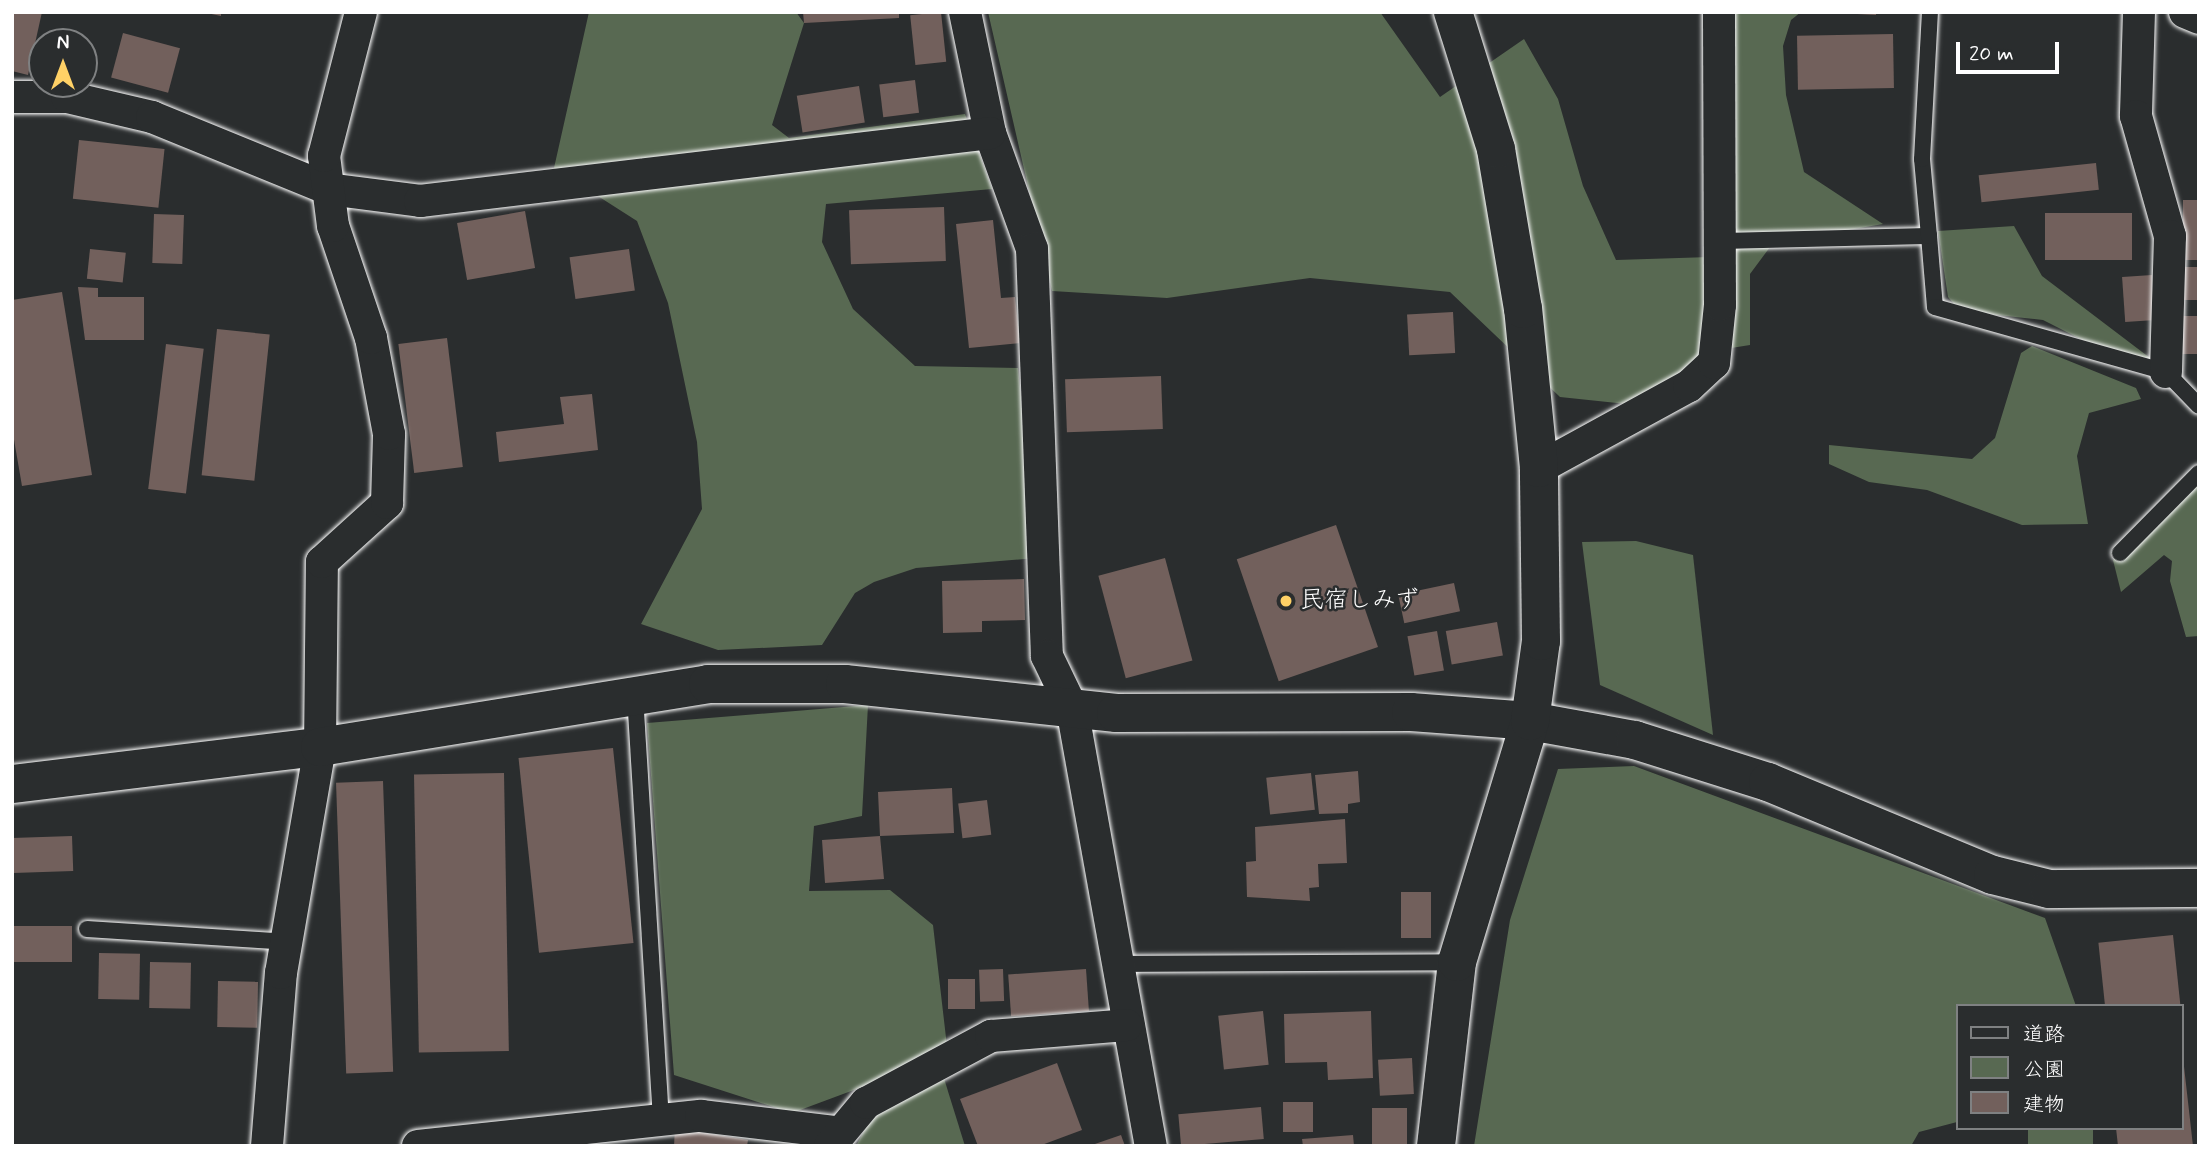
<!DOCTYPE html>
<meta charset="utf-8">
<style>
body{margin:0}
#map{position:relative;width:2211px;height:1158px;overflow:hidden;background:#2a2d2e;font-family:Mynerve,"Klee One",sans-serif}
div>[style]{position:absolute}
.green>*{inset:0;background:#586952;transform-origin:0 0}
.building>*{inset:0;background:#72605c;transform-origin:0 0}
.roads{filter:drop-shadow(0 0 2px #fff) drop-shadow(0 0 2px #fff)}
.service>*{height:16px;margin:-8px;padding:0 8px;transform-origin:8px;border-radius:8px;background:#2a2d2e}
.minor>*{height:32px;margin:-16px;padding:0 16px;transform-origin:16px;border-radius:16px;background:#2a2d2e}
.tertiary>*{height:38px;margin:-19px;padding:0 19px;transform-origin:19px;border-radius:19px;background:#2a2d2e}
.dots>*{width:19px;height:19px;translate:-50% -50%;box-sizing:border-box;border:4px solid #2a2d2e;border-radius:50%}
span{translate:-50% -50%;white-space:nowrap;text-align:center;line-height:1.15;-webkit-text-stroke:5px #2a2d2e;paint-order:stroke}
.poi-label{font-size:24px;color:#fff}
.left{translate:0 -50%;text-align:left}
.frame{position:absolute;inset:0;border:14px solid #fff;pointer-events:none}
.legend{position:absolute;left:1956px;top:1004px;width:228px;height:126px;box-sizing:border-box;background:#2a2d2e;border:2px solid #7f8182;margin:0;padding:9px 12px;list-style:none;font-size:21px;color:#fff}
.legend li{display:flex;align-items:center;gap:14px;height:35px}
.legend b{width:35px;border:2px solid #7f8182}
.north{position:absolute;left:28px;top:28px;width:70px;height:70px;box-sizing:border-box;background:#2a2d2e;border:2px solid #7f8182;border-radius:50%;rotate:0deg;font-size:19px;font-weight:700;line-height:28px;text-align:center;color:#fff}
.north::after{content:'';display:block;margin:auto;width:24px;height:32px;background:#ffd166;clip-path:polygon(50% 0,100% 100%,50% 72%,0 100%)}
.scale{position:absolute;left:1956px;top:42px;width:103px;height:32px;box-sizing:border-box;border:4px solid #fff;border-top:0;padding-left:9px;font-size:21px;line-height:24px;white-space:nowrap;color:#fff;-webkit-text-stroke:5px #2a2d2e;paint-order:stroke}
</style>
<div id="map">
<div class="green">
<div style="clip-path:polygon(589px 12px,796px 12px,804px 23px,772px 125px,789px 138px,965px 114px,992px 189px,826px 204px,822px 242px,853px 309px,915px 366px,1018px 368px,1037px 558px,916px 568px,874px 582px,855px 593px,822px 645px,718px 650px,641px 624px,702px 509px,697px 442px,668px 303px,637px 221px,554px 168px)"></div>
<div style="clip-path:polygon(988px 12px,1380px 12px,1440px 97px,1524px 39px,1558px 99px,1583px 186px,1616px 260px,1710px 257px,1703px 360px,1636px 405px,1560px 397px,1450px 292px,1310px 278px,1167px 298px,1052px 291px)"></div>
<div style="clip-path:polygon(1734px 12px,1801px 12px,1791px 20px,1783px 46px,1786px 95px,1804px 172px,1883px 224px,1773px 243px,1750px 274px,1750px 345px,1725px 349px)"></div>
<div style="clip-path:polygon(2014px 226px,2042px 276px,2154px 361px,2122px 360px,2043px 320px,1960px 311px,1948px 297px,1938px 231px)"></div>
<div style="clip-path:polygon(2032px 346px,2136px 388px,2141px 399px,2089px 413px,2077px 456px,2088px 524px,2022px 525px,1927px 490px,1869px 482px,1829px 464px,1829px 445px,1972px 459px,1995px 438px,2021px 353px)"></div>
<div style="clip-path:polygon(2199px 465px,2199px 636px,2186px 637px,2170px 581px,2172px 561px,2164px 555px,2121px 592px,2113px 560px,2172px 508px)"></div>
<div style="clip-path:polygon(1636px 541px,1693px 555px,1713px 735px,1600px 685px,1582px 542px)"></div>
<div style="clip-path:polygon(868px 705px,862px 816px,814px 826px,809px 891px,890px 890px,933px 925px,948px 1055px,792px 1113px,674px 1075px,647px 723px)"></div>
<div style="clip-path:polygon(1634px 766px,2045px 918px,2076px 1006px,1957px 1006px,1957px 1122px,1919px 1132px,1911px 1146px,1474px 1146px,1510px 920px,1558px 769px)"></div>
<div style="clip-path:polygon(942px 1072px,965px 1146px,856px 1146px,886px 1090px)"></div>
<div style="left:2028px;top:1128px;width:65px;height:18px"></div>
</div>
<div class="building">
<div style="clip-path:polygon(12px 12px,42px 12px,28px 75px,12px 71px)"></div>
<div style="clip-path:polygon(202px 12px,221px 12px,221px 16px)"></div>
<div style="clip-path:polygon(803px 12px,899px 12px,899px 18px,804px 23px)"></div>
<div style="left:941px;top:12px;width:50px;height:31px;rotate:84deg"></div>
<div style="clip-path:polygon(1857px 12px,1876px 12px,1876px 15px,1857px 14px)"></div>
<div style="left:123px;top:33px;width:59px;height:46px;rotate:15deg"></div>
<div style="left:1893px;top:34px;width:54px;height:96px;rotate:89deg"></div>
<div style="left:915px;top:80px;width:33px;height:36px;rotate:83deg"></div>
<div style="left:859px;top:86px;width:37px;height:63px;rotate:81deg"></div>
<div style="left:79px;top:140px;width:86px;height:59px;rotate:6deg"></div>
<div style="left:2096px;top:163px;width:27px;height:118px;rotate:84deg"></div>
<div style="left:2199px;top:200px;width:60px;height:16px;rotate:90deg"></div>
<div style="left:944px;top:207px;width:54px;height:95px;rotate:88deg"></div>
<div style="left:525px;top:211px;width:58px;height:69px;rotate:80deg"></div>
<div style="left:2132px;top:213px;width:47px;height:87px;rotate:90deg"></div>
<div style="left:154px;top:214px;width:30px;height:49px;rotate:2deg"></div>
<div style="clip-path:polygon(993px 220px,1001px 298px,1015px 297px,1020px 343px,969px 348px,956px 224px)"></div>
<div style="left:90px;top:249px;width:36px;height:30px;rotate:6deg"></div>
<div style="left:629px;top:249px;width:42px;height:60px;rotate:82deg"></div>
<div style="left:2182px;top:267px;width:17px;height:33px"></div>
<div style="left:2152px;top:275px;width:45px;height:30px;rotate:86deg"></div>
<div style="clip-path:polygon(78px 287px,98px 288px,98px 297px,144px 297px,144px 340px,85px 340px)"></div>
<div style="clip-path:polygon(62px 292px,92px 475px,22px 486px,12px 428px,12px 300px)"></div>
<div style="left:1453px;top:312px;width:41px;height:46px;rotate:87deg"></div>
<div style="left:2199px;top:316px;width:38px;height:20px;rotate:90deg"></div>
<div style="left:217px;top:329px;width:53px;height:147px;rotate:6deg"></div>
<div style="left:447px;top:338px;width:130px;height:49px;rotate:83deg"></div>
<div style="left:166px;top:344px;width:38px;height:146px;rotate:7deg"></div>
<div style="left:1161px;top:376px;width:53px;height:96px;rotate:88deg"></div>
<div style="clip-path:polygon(592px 394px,598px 450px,499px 462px,496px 432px,564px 424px,560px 397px)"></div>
<div style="left:1336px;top:525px;width:129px;height:105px;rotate:71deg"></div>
<div style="left:1165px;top:558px;width:106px;height:69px;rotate:75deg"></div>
<div style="clip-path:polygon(1024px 579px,1025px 620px,982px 621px,982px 632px,943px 633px,942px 581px)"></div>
<div style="left:1454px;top:583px;width:29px;height:57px;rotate:78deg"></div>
<div style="left:1497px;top:622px;width:34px;height:52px;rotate:80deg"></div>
<div style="left:1437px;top:631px;width:40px;height:30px;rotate:80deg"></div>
<div style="left:613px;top:748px;width:196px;height:95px;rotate:84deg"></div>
<div style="clip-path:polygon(1358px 771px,1360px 802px,1348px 804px,1348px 813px,1319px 814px,1315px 775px)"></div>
<div style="left:504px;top:773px;width:278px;height:90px;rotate:89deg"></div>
<div style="left:1311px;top:773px;width:37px;height:45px;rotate:84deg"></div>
<div style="left:383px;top:781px;width:291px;height:47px;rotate:88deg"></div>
<div style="clip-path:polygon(952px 788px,954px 833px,880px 836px,884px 879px,825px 883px,822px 840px,880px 836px,878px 792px)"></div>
<div style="left:987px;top:800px;width:35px;height:29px;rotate:83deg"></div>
<div style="clip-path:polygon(1345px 819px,1347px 863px,1318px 864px,1319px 887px,1309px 888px,1310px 901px,1247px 897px,1246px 862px,1256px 861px,1255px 827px)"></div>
<div style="left:72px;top:836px;width:35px;height:60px;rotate:88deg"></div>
<div style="left:1401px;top:892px;width:30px;height:46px"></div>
<div style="left:72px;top:926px;width:36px;height:60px;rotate:90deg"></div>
<div style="left:2173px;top:935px;width:71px;height:75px;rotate:84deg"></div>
<div style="left:99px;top:953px;width:41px;height:46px;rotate:1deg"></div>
<div style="left:150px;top:962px;width:41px;height:46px;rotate:1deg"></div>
<div style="left:1003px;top:969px;width:32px;height:24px;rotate:88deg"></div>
<div style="left:1086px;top:969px;width:42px;height:78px;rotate:86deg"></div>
<div style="left:948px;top:979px;width:27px;height:30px"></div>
<div style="left:218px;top:981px;width:40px;height:46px;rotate:1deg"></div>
<div style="left:1263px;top:1011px;width:54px;height:45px;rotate:84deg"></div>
<div style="clip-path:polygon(1371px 1011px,1373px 1078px,1328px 1080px,1327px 1062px,1285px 1063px,1284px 1014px)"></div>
<div style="clip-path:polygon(2181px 1040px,2193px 1146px,2118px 1146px,2116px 1128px,2181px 1128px)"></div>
<div style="left:1412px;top:1058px;width:36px;height:34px;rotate:87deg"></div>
<div style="clip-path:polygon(1057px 1063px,1082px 1130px,1039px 1146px,978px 1146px,960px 1099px)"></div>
<div style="left:1313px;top:1102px;width:30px;height:30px;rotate:90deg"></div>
<div style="left:1261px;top:1107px;width:32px;height:83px;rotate:85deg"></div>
<div style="left:1372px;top:1108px;width:35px;height:38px"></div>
<div style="clip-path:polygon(675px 1128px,748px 1140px,747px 1146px,674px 1146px)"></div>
<div style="clip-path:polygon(1121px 1135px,1125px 1146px,1092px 1146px,1092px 1145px)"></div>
<div style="clip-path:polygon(1353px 1135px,1354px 1146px,1303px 1146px,1302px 1139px)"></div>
</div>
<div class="roads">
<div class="service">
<div style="left:1929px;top:236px;width:71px;rotate:85.2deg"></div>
<div style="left:1935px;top:307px;width:240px;rotate:15.7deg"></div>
<div style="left:2166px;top:372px;width:47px;rotate:45.9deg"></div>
<div style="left:1720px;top:241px;width:209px;rotate:-1.4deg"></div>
<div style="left:1929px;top:236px;width:77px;rotate:-95.2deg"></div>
<div style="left:1922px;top:159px;width:147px;rotate:-86.9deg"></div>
<div style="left:2120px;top:553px;width:112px;rotate:-45.4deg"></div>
<div style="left:635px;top:695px;width:423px;rotate:86.5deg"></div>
<div style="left:87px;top:929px;width:199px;rotate:3.7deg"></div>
<div style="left:1116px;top:964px;width:341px;rotate:-0.3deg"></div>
</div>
<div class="minor">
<div style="left:965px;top:12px;width:124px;rotate:78.3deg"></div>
<div style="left:990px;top:133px;width:123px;rotate:70.1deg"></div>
<div style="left:1032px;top:249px;width:407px;rotate:87.9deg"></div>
<div style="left:1047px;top:656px;width:58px;rotate:64.3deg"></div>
<div style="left:1072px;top:708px;width:445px;rotate:79.8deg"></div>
<div style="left:2139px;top:12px;width:104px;rotate:91.7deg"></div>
<div style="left:2136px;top:116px;width:125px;rotate:74.2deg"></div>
<div style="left:2170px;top:236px;width:136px;rotate:91.7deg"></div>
<div style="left:2185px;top:12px;width:15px;rotate:23deg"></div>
<div style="left:12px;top:97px;width:55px"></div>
<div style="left:67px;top:97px;width:87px;rotate:13.2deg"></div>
<div style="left:152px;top:117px;width:190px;rotate:22.2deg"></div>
<div style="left:328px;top:189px;width:93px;rotate:7.4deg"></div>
<div style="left:420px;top:201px;width:574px;rotate:-6.8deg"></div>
<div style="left:1539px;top:468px;width:171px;rotate:-28.7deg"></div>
<div style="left:1689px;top:386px;width:34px;rotate:-43deg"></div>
<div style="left:1714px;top:363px;width:58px;rotate:-84.1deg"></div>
<div style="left:1720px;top:305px;width:293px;rotate:-90.2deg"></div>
<div style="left:267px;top:1146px;width:174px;rotate:-85.4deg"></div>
<div style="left:281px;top:973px;width:229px;rotate:-80.2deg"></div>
<div style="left:320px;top:747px;width:185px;rotate:-89.4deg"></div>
<div style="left:322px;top:562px;width:88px;rotate:-42.2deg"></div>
<div style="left:387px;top:503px;width:69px;rotate:-88.3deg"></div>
<div style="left:389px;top:434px;width:98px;rotate:-100.6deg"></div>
<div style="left:371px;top:338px;width:118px;rotate:-108.7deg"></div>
<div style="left:333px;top:226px;width:71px;rotate:-97.3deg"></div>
<div style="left:324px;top:156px;width:149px;rotate:-75.6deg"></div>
<div style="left:418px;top:1146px;width:285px;rotate:-6.1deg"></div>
<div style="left:701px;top:1116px;width:136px;rotate:6.8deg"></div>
<div style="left:830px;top:1146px;width:56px;rotate:-50.1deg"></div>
<div style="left:866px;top:1103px;width:142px;rotate:-28.2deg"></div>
<div style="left:991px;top:1036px;width:136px;rotate:-4.6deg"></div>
</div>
<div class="tertiary">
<div style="left:12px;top:784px;width:310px;rotate:-6.9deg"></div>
<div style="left:320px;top:747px;width:393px;rotate:-9.2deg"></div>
<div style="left:708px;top:684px;width:137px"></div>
<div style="left:845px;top:684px;width:273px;rotate:6.1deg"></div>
<div style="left:1116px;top:713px;width:295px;rotate:-0.2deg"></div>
<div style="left:1411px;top:712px;width:119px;rotate:4.3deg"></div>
<div style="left:1530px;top:721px;width:107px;rotate:10.3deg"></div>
<div style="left:1635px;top:740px;width:139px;rotate:17.5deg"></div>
<div style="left:1768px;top:782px;width:243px;rotate:22.5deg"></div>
<div style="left:1993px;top:875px;width:58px;rotate:14deg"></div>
<div style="left:2049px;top:889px;width:150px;rotate:-0.4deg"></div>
<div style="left:1436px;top:1146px;width:185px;rotate:-83.5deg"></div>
<div style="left:1457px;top:962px;width:252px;rotate:-73.1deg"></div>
<div style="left:1530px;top:721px;width:81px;rotate:-82.2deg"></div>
<div style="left:1541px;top:641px;width:173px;rotate:-90.7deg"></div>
<div style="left:1539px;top:468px;width:160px;rotate:-95.7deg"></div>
<div style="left:1523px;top:309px;width:162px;rotate:-99.6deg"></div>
<div style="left:1496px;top:149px;width:144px;rotate:-107.4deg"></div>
</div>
</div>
<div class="dots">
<div style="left:1286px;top:601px;background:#ffd166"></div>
</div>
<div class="poi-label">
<span class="left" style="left:1300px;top:601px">民宿しみず</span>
</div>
<div class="frame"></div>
<ul class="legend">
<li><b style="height:9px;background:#2a2d2e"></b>道路</li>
<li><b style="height:19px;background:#586952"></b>公園</li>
<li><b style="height:19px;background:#72605c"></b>建物</li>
</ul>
<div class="north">N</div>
<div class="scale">20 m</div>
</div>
